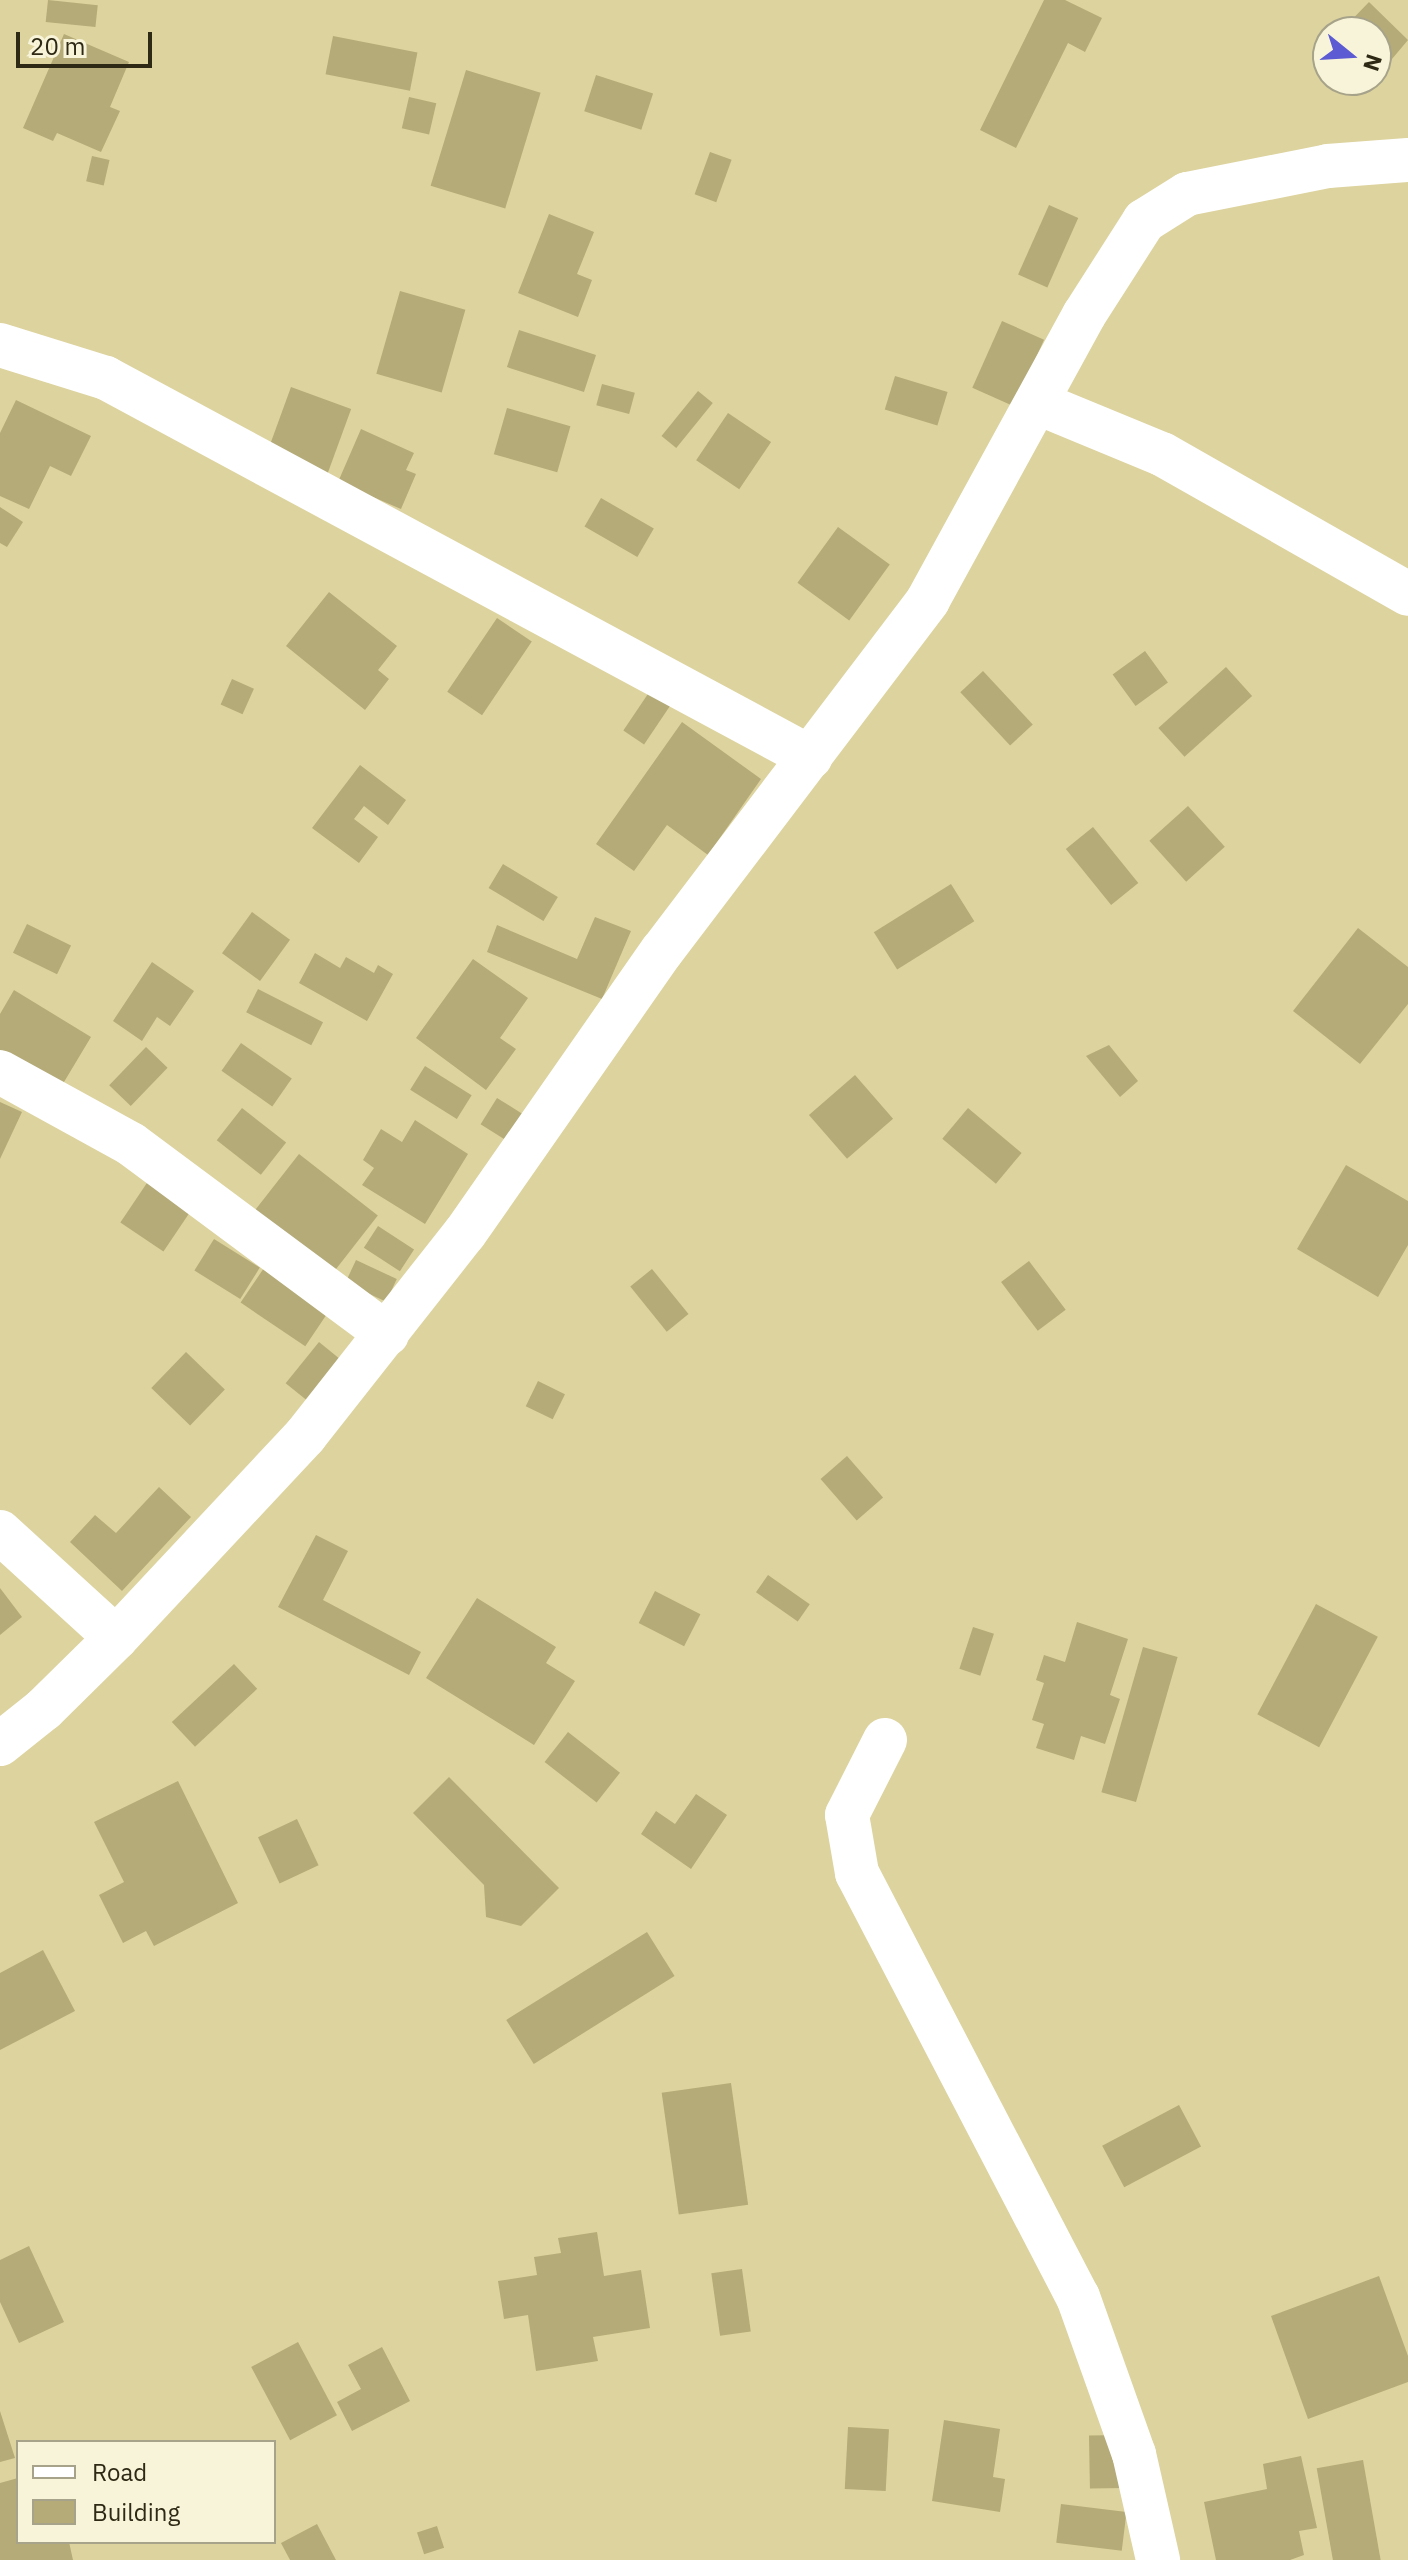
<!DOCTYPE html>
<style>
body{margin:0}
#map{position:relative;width:1408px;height:2560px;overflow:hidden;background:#ddd39e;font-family:"IBM Plex Sans",sans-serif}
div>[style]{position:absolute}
.building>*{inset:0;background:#b5ab78;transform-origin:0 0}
.minor>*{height:44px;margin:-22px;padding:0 22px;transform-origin:22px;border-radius:22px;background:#fff}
span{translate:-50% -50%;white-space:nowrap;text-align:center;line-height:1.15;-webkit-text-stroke:6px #f8f4d9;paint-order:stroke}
.legend{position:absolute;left:16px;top:2440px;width:260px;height:104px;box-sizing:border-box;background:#f8f4d9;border:2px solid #a7a38a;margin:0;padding:10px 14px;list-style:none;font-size:24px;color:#2d2914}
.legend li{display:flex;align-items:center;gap:16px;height:40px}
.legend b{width:40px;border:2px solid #a7a38a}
.north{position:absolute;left:1312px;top:16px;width:80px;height:80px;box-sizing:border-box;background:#f8f4d9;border:2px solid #a7a38a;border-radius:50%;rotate:108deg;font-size:22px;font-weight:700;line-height:32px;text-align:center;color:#2d2914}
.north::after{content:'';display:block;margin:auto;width:28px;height:36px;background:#5c5bd3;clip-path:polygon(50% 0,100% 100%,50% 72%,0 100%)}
.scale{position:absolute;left:16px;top:32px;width:136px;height:36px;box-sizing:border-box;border:4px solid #2d2914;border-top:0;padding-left:10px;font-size:24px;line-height:28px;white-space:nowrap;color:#2d2914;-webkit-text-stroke:6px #f8f4d9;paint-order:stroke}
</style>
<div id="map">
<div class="building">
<div style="left:48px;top:0;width:50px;height:22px;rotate:6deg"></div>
<div style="clip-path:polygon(1044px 0,1065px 0,1102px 18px,1085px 52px,1068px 43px,1016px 148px,980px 130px)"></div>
<div style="clip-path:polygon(1369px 2px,1408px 40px,1376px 78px,1376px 32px,1340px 32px)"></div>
<div style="clip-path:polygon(64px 34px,129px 62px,110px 107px,120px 111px,101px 152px,57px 133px,53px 141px,23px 128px)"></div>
<div style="left:333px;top:36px;width:86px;height:39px;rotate:11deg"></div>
<div style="left:466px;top:70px;width:78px;height:121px;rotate:17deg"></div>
<div style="left:596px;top:75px;width:60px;height:38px;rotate:18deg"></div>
<div style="left:409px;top:97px;width:28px;height:32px;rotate:13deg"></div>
<div style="left:710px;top:152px;width:23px;height:45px;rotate:20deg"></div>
<div style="left:92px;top:156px;width:18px;height:26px;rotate:13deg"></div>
<div style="left:1049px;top:205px;width:32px;height:76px;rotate:24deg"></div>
<div style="clip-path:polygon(549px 214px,594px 232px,577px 274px,592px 280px,578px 317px,518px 293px)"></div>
<div style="left:400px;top:291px;width:68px;height:86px;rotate:16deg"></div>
<div style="left:1002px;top:321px;width:46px;height:73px;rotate:24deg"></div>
<div style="left:519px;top:330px;width:81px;height:39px;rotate:18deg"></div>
<div style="left:895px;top:376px;width:55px;height:35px;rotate:17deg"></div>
<div style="left:602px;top:384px;width:34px;height:22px;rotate:15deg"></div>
<div style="left:291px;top:387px;width:64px;height:76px;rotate:20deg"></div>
<div style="left:698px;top:391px;width:19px;height:58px;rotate:39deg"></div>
<div style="clip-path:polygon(16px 400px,91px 436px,71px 476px,50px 466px,29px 509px,0 496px,0 433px)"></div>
<div style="left:507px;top:408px;width:66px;height:48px;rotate:16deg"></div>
<div style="left:728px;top:413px;width:52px;height:57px;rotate:34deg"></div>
<div style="clip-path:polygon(361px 429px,414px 453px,406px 470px,416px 474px,401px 509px,338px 482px)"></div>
<div style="left:601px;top:498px;width:61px;height:33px;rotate:30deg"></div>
<div style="clip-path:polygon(0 507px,23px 522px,7px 547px,0 543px)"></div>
<div style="left:838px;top:527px;width:64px;height:69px;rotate:36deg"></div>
<div style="clip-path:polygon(329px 592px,397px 646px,378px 670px,389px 679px,365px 710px,286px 646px)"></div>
<div style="left:497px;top:618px;width:42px;height:89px;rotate:34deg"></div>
<div style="left:1145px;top:651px;width:39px;height:40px;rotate:54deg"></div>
<div style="left:1226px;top:667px;width:39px;height:91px;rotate:48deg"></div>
<div style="left:983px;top:671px;width:73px;height:31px;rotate:47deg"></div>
<div style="left:232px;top:679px;width:24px;height:28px;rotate:24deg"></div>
<div style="left:658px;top:679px;width:25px;height:62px;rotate:34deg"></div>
<div style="clip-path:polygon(682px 722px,761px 779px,708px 855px,667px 825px,634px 871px,596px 844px)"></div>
<div style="clip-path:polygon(360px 765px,406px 800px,388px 825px,364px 806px,354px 819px,378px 837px,359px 863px,312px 828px)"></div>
<div style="left:1188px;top:806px;width:55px;height:52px;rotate:48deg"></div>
<div style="left:1093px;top:827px;width:72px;height:35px;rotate:51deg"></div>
<div style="left:503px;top:864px;width:64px;height:28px;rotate:31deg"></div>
<div style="left:951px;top:884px;width:44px;height:91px;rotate:58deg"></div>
<div style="left:252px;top:912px;width:47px;height:51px;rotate:36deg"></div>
<div style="clip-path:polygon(595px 917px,631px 931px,602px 999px,487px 952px,497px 925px,577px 959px)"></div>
<div style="left:27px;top:924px;width:49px;height:32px;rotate:26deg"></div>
<div style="clip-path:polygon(1358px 928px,1408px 967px,1408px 1004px,1360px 1064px,1293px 1011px)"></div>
<div style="clip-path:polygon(315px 953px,340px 968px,346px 957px,374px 973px,378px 965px,393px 974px,367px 1021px,299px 983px)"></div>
<div style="clip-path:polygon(473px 959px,528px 998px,500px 1038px,516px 1049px,486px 1090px,416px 1038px)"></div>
<div style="clip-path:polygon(152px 962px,194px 991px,170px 1026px,157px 1017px,142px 1041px,113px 1021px)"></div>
<div style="left:258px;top:989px;width:73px;height:26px;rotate:27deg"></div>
<div style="clip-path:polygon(14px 990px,91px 1037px,55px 1097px,0 1064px,0 1014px)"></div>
<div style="left:241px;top:1043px;width:62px;height:34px;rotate:35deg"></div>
<div style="clip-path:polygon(1109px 1045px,1138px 1081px,1120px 1097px,1086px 1056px)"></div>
<div style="left:146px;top:1047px;width:30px;height:53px;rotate:44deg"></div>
<div style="left:425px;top:1066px;width:55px;height:28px;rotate:32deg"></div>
<div style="left:855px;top:1075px;width:58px;height:61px;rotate:49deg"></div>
<div style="left:497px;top:1098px;width:40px;height:31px;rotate:32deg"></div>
<div style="clip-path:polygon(0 1102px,22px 1112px,0 1159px)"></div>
<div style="left:242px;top:1108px;width:56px;height:41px;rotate:38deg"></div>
<div style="left:968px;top:1108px;width:70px;height:40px;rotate:40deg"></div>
<div style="clip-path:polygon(415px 1120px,468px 1154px,425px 1224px,362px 1185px,374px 1168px,363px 1160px,381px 1129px,402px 1142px)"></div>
<div style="left:299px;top:1154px;width:100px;height:75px;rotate:38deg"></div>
<div style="clip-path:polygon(1346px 1165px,1408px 1201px,1408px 1245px,1378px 1297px,1297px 1249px)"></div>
<div style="left:155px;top:1171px;width:52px;height:62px;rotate:34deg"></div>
<div style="left:378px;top:1226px;width:43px;height:26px;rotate:33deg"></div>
<div style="left:214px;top:1239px;width:54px;height:37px;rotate:32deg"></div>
<div style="left:356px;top:1260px;width:45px;height:25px;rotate:25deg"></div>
<div style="left:1029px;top:1261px;width:61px;height:35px;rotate:53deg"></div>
<div style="left:268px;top:1262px;width:78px;height:49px;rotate:34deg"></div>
<div style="left:652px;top:1269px;width:58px;height:28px;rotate:51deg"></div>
<div style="left:319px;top:1342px;width:38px;height:53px;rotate:39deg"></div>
<div style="left:186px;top:1352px;width:54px;height:50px;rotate:44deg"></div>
<div style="left:538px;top:1381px;width:30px;height:28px;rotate:26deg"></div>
<div style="left:847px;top:1456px;width:55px;height:35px;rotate:49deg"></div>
<div style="clip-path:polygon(159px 1487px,191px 1517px,122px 1591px,70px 1542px,95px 1515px,116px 1533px)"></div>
<div style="clip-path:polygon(316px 1535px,348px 1551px,323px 1600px,421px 1652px,409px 1675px,278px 1607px)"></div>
<div style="left:768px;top:1575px;width:51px;height:21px;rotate:35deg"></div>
<div style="clip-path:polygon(0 1588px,22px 1617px,0 1635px)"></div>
<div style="left:655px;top:1591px;width:51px;height:36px;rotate:27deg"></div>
<div style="clip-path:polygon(477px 1598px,556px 1647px,546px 1663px,575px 1681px,534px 1745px,426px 1678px)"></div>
<div style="left:1316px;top:1604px;width:70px;height:125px;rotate:28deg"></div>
<div style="clip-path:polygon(1077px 1622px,1128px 1639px,1110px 1695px,1120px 1699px,1105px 1744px,1081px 1736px,1074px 1760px,1036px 1748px,1044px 1724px,1032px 1720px,1044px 1683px,1036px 1680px,1044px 1655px,1065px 1662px)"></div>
<div style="left:973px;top:1627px;width:22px;height:44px;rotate:18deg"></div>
<div style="left:1143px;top:1647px;width:36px;height:151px;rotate:16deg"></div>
<div style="left:234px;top:1664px;width:34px;height:85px;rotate:47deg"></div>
<div style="left:568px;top:1732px;width:66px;height:38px;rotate:38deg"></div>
<div style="clip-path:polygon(449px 1777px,559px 1888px,521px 1926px,486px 1917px,484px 1885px,413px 1813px)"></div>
<div style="clip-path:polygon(178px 1781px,238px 1903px,154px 1946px,146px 1931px,123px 1943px,99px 1895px,124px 1882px,94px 1822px)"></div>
<div style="clip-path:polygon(696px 1794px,727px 1815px,691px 1869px,641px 1834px,656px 1811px,675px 1824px)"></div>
<div style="left:297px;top:1819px;width:51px;height:43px;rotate:65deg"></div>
<div style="left:647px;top:1932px;width:52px;height:166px;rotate:58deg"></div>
<div style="clip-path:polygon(43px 1950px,75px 2011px,0 2050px,0 1973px)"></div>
<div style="left:731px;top:2083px;width:123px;height:70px;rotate:82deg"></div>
<div style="left:1179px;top:2105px;width:47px;height:87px;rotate:62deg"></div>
<div style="clip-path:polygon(597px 2232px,604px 2276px,641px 2270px,650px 2328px,593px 2337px,598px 2361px,536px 2371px,528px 2315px,504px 2319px,498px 2281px,537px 2275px,534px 2257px,561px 2253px,558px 2238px)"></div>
<div style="clip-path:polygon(29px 2246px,64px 2322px,19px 2343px,0 2302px,0 2260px)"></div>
<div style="left:742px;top:2269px;width:63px;height:31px;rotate:82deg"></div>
<div style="clip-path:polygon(1379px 2276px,1408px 2356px,1408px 2382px,1308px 2419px,1271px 2316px)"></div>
<div style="left:298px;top:2342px;width:83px;height:53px;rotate:62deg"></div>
<div style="clip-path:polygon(382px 2347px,410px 2401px,352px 2431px,337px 2402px,361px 2389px,348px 2365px)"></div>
<div style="clip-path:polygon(0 2411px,15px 2458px,0 2462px)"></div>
<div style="clip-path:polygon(944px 2420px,1000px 2429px,993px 2477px,1005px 2479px,1000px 2512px,932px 2501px)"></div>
<div style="left:848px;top:2427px;width:41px;height:62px;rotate:3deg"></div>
<div style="left:1124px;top:2435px;width:53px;height:35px;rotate:89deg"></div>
<div style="clip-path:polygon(1301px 2456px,1317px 2528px,1299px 2531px,1304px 2555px,1290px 2560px,1216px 2560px,1204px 2502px,1267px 2489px,1263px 2464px)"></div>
<div style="left:1363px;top:2460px;width:102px;height:47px;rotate:80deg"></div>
<div style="clip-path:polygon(18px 2478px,18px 2542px,69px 2542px,73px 2560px,0 2560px,0 2483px)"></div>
<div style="left:1061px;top:2504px;width:66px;height:39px;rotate:7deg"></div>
<div style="clip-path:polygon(317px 2524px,336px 2560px,290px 2560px,281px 2543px)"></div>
<div style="left:437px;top:2526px;width:23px;height:21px;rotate:72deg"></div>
</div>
<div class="minor">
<div style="left:0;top:345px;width:111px;rotate:17.3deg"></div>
<div style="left:106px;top:378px;width:800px;rotate:28.3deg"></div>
<div style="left:1038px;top:403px;width:134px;rotate:22.4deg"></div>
<div style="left:1162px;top:454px;width:283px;rotate:29.6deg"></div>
<div style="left:0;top:1072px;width:149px;rotate:28.8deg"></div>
<div style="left:131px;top:1144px;width:319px;rotate:36.6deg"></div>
<div style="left:0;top:1532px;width:157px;rotate:42.4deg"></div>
<div style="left:885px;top:1740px;width:84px;rotate:116.9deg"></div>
<div style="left:847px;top:1815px;width:59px;rotate:80.2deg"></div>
<div style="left:857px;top:1873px;width:478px;rotate:62.5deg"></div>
<div style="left:1078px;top:2297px;width:167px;rotate:70.4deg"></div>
<div style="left:1134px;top:2454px;width:109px;rotate:77.2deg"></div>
<div style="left:0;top:1744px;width:56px;rotate:-38.5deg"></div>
<div style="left:44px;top:1709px;width:101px;rotate:-44.6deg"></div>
<div style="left:116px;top:1638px;width:277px;rotate:-46.9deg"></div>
<div style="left:305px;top:1436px;width:258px;rotate:-51.8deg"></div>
<div style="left:465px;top:1233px;width:344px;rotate:-55.1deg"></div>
<div style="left:662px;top:951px;width:440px;rotate:-52.8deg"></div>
<div style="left:928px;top:600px;width:325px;rotate:-61.3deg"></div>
<div style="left:1084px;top:315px;width:112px;rotate:-57.4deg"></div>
<div style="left:1144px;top:221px;width:51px;rotate:-32.1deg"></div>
<div style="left:1187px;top:194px;width:144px;rotate:-11.2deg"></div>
<div style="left:1328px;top:166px;width:80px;rotate:-4.3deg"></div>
</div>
<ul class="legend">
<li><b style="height:10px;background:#fff"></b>Road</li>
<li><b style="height:22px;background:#b5ab78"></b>Building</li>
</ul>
<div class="north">N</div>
<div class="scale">20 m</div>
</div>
